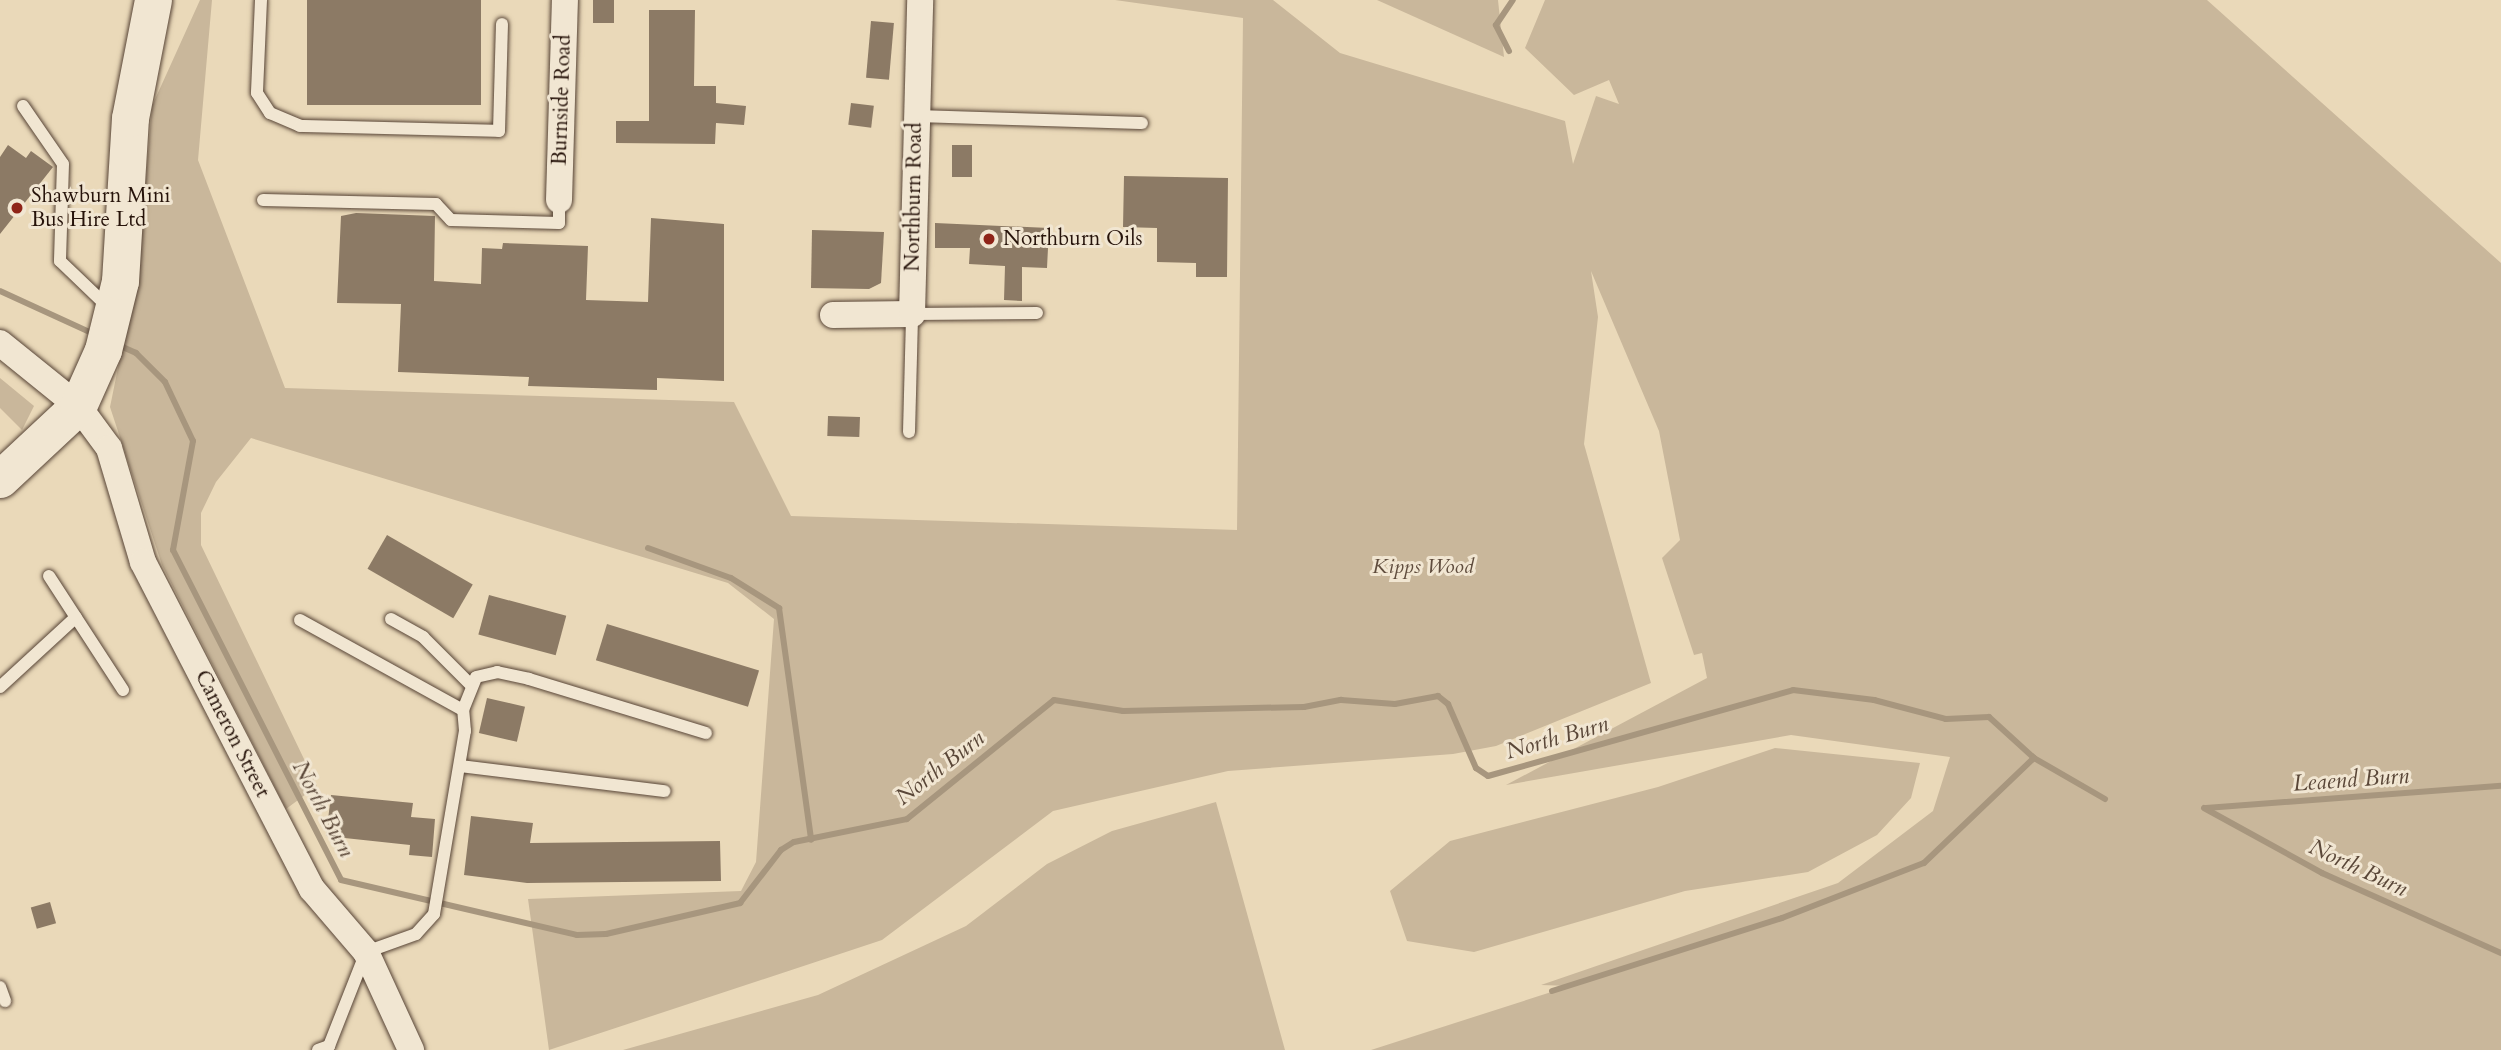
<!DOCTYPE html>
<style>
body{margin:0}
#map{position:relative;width:2501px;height:1050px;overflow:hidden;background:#ead9b9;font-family:Cardo,serif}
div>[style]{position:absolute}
.green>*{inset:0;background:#c9b79b}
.stream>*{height:6px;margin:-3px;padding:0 3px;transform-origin:3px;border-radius:3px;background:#a7967e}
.building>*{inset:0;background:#8c7a65;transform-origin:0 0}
.roads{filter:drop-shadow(0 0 2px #574436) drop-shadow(0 0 2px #574436)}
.lane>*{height:12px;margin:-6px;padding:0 6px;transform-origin:6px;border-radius:6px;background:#f1e6d2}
.street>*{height:26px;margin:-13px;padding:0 13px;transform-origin:13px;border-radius:13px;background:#f1e6d2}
.secondary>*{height:37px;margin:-18.5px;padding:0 18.5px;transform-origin:18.5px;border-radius:18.5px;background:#f1e6d2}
.dots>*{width:19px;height:19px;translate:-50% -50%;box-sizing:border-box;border:4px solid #f1e6d2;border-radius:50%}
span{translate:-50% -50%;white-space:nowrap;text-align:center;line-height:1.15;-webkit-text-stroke:6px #f1e6d2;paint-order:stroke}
.street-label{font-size:21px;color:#26130a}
.poi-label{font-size:21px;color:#26130a}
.left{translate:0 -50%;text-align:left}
.park-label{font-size:21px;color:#5f4c3d;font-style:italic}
.water-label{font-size:23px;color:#5a4738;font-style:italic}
</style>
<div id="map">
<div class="green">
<div style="clip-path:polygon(200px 0,212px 0,198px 160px,285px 388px,734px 402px,791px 516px,1237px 530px,1243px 18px,1115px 0,1273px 0,1340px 53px,1565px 121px,1573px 164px,1596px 96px,1619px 104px,1609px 80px,1574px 95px,1525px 48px,1545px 0,2207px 0,2501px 263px,2501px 1050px,1371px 1050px,1570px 986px,1541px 985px,1838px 883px,1933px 811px,1950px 757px,1791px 735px,1506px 785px,1707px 678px,1702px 653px,1694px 655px,1662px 558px,1680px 540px,1659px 431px,1591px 271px,1598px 317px,1584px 444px,1651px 683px,1496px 746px,1453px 754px,1228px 771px,1053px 811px,882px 940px,549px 1050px,528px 899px,741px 891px,756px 862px,774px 619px,728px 583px,251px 438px,216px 482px,201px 513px,201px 545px,317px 786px,286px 809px,162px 565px,110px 407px,139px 265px,152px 106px)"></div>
<div style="clip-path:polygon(1377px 0,1498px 0,1504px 57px)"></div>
<div style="clip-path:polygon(0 378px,34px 406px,22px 430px,0 408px)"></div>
<div style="clip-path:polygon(1775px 748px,1920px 763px,1911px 798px,1877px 835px,1808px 872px,1685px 891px,1474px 952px,1407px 941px,1390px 891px,1450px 841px,1658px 787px)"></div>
<div style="clip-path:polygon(1216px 802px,1285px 1050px,623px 1050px,818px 995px,966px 926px,1047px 864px,1112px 831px)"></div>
</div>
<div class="stream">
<div style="left:1509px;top:51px;width:29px;rotate:-117deg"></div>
<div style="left:1496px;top:25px;width:30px;rotate:-56deg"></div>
<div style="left:0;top:291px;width:103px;rotate:24.6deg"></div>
<div style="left:116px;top:344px;width:22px;rotate:24deg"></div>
<div style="left:136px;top:353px;width:41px;rotate:45deg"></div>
<div style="left:165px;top:382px;width:65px;rotate:64.6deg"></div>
<div style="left:193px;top:441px;width:111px;rotate:100.4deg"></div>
<div style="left:173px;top:550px;width:370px;rotate:63deg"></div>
<div style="left:341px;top:880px;width:242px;rotate:13.1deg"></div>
<div style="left:577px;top:935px;width:29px;rotate:-2deg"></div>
<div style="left:606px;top:934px;width:138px;rotate:-13deg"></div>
<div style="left:740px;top:903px;width:67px;rotate:-52.3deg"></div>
<div style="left:781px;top:850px;width:15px;rotate:-32deg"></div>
<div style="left:794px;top:842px;width:115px;rotate:-11.5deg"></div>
<div style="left:907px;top:819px;width:189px;rotate:-39deg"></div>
<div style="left:1054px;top:700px;width:70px;rotate:9.1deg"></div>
<div style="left:1123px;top:711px;width:181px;rotate:-1.3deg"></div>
<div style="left:1304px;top:707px;width:38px;rotate:-11deg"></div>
<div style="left:1341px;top:700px;width:54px;rotate:4.2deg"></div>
<div style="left:1395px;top:704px;width:44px;rotate:-10.5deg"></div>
<div style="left:1438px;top:696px;width:13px;rotate:39deg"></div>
<div style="left:1448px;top:704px;width:70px;rotate:66.4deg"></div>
<div style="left:1476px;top:768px;width:14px;rotate:34deg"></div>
<div style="left:1488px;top:776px;width:317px;rotate:-15.7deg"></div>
<div style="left:1793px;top:690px;width:82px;rotate:7deg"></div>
<div style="left:1874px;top:700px;width:74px;rotate:14.8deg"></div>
<div style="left:1946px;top:719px;width:43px;rotate:-2.7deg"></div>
<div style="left:1989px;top:717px;width:61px;rotate:42.3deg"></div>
<div style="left:2034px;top:758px;width:82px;rotate:30deg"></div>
<div style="left:648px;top:548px;width:88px;rotate:19.9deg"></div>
<div style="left:731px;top:578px;width:57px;rotate:32deg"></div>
<div style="left:779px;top:608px;width:234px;rotate:82.1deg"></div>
<div style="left:2204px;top:808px;width:135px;rotate:28.8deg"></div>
<div style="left:2322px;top:873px;width:196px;rotate:24.1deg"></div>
<div style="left:2206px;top:808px;width:296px;rotate:-4.3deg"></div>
<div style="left:1552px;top:991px;width:241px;rotate:-17.6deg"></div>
<div style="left:1782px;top:918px;width:152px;rotate:-21.2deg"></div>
<div style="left:1924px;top:863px;width:152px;rotate:-43.7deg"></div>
</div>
<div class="building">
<div style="left:307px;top:0;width:174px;height:105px"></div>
<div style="left:593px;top:0;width:21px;height:23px"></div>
<div style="clip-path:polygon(649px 10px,695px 10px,694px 86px,716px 86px,716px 103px,746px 106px,744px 125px,716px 123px,715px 144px,616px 143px,616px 121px,649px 121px)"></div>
<div style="left:871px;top:21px;width:23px;height:57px;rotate:5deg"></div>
<div style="left:851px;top:103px;width:23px;height:22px;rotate:7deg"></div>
<div style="clip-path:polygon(8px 145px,26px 158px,31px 151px,53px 167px,0 234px,0 157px)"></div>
<div style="left:952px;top:145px;width:20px;height:32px"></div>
<div style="clip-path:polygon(1124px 176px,1228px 178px,1227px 277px,1196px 277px,1196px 263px,1157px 262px,1157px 228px,1123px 227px)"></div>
<div style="clip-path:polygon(356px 213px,435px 216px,434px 281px,481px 284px,482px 248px,502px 249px,503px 243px,588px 246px,586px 300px,648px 302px,651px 218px,724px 224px,724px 381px,657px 378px,657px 390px,528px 386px,529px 377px,398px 372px,401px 304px,337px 303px,341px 216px)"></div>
<div style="clip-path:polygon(935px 223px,1049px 228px,1047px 268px,1022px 267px,1022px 301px,1004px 300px,1005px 266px,969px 264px,970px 248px,935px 248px)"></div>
<div style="clip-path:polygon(812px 230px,884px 232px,881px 283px,869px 289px,811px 288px)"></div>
<div style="left:828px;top:416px;width:32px;height:20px;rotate:2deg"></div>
<div style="left:387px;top:535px;width:99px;height:39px;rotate:30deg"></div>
<div style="left:489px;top:595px;width:80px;height:41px;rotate:15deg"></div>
<div style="left:607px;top:624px;width:159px;height:38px;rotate:17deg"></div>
<div style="left:487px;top:698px;width:39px;height:36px;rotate:13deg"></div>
<div style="clip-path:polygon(331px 795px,413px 803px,411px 817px,435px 819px,432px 857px,409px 855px,410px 845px,326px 836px)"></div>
<div style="clip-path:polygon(471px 816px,533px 823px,530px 843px,720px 841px,721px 881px,527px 883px,464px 875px)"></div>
<div style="left:50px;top:902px;width:22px;height:20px;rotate:74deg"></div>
</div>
<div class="roads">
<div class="lane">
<div style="left:261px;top:0;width:93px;rotate:92.5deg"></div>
<div style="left:257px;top:93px;width:24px;rotate:57deg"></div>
<div style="left:270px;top:113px;width:33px;rotate:23deg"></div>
<div style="left:300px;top:126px;width:199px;rotate:1.4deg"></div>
<div style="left:499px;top:131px;width:107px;rotate:-88.4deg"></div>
<div style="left:23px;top:106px;width:70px;rotate:55.4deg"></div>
<div style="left:63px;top:164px;width:97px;rotate:91.8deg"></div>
<div style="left:60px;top:261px;width:66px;rotate:43.8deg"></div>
<div style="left:915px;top:116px;width:227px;rotate:1.8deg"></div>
<div style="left:263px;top:200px;width:173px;rotate:1.3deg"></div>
<div style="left:436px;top:204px;width:22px;rotate:47deg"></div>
<div style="left:451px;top:220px;width:108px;rotate:1.6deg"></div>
<div style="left:559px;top:223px;width:23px;rotate:-90deg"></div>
<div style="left:909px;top:432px;width:118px;rotate:-88.5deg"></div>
<div style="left:912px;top:314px;width:125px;rotate:-0.5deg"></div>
<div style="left:49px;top:576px;width:136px;rotate:57deg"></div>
<div style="left:391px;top:619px;width:37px;rotate:29deg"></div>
<div style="left:423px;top:637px;width:66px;rotate:45deg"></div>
<div style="left:300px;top:620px;width:186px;rotate:28.9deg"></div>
<div style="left:0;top:687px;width:103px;rotate:-42.6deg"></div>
<div style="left:460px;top:766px;width:206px;rotate:7deg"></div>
<div style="left:0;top:987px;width:15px;rotate:70deg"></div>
<div style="left:318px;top:1050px;width:12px;rotate:-20deg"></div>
<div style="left:329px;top:1046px;width:101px;rotate:-68.5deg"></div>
<div style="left:366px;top:952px;width:53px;rotate:-19.8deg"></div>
<div style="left:416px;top:934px;width:27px;rotate:-48deg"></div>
<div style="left:434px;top:914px;width:186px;rotate:-80.4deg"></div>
<div style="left:465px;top:731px;width:21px;rotate:-95deg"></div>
<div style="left:463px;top:710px;width:35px;rotate:-68deg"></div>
<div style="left:476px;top:677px;width:22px;rotate:-13deg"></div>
<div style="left:497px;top:672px;width:33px;rotate:12deg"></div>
<div style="left:529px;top:679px;width:185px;rotate:17deg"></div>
</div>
<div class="street">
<div style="left:559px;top:200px;width:200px;rotate:-88.3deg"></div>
<div style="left:833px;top:315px;width:79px;rotate:-0.7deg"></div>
<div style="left:912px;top:314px;width:314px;rotate:-88.5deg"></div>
<div style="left:0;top:343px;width:100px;rotate:38.9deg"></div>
<div style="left:78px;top:406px;width:52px;rotate:53.6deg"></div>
<div style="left:109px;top:448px;width:119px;rotate:73.4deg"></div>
<div style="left:143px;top:562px;width:368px;rotate:62.7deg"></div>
<div style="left:312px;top:889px;width:83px;rotate:49.4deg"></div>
<div style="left:366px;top:952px;width:108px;rotate:65.3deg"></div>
</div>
<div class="secondary">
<div style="left:0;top:479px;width:107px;rotate:-43.1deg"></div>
<div style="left:78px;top:406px;width:61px;rotate:-65.9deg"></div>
<div style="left:103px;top:350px;width:71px;rotate:-76.2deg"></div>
<div style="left:120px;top:281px;width:163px;rotate:-86.5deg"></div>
<div style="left:130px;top:118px;width:120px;rotate:-79deg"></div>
</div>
</div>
<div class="dots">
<div style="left:17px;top:208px;background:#8f2418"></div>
<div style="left:989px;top:239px;background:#8f2418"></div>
</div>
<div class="street-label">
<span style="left:562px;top:100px;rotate:-88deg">Burnside Road</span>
<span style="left:914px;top:197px;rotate:-89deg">Northburn Road</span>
<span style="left:232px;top:734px;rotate:63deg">Cameron Street</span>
</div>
<div class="poi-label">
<span class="left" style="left:31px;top:208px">Shawburn Mini<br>Bus Hire Ltd</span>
<span class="left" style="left:1003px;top:239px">Northburn Oils</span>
</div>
<div class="park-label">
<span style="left:1423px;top:567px">Kipps Wood</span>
</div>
<div class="water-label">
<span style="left:1557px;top:738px;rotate:-16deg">North Burn</span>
<span style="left:940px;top:768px;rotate:-38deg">North Burn</span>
<span style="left:2351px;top:780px;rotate:-4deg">Leaend Burn</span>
<span style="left:323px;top:809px;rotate:62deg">North Burn</span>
<span style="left:2358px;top:868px;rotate:25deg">North Burn</span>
</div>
</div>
